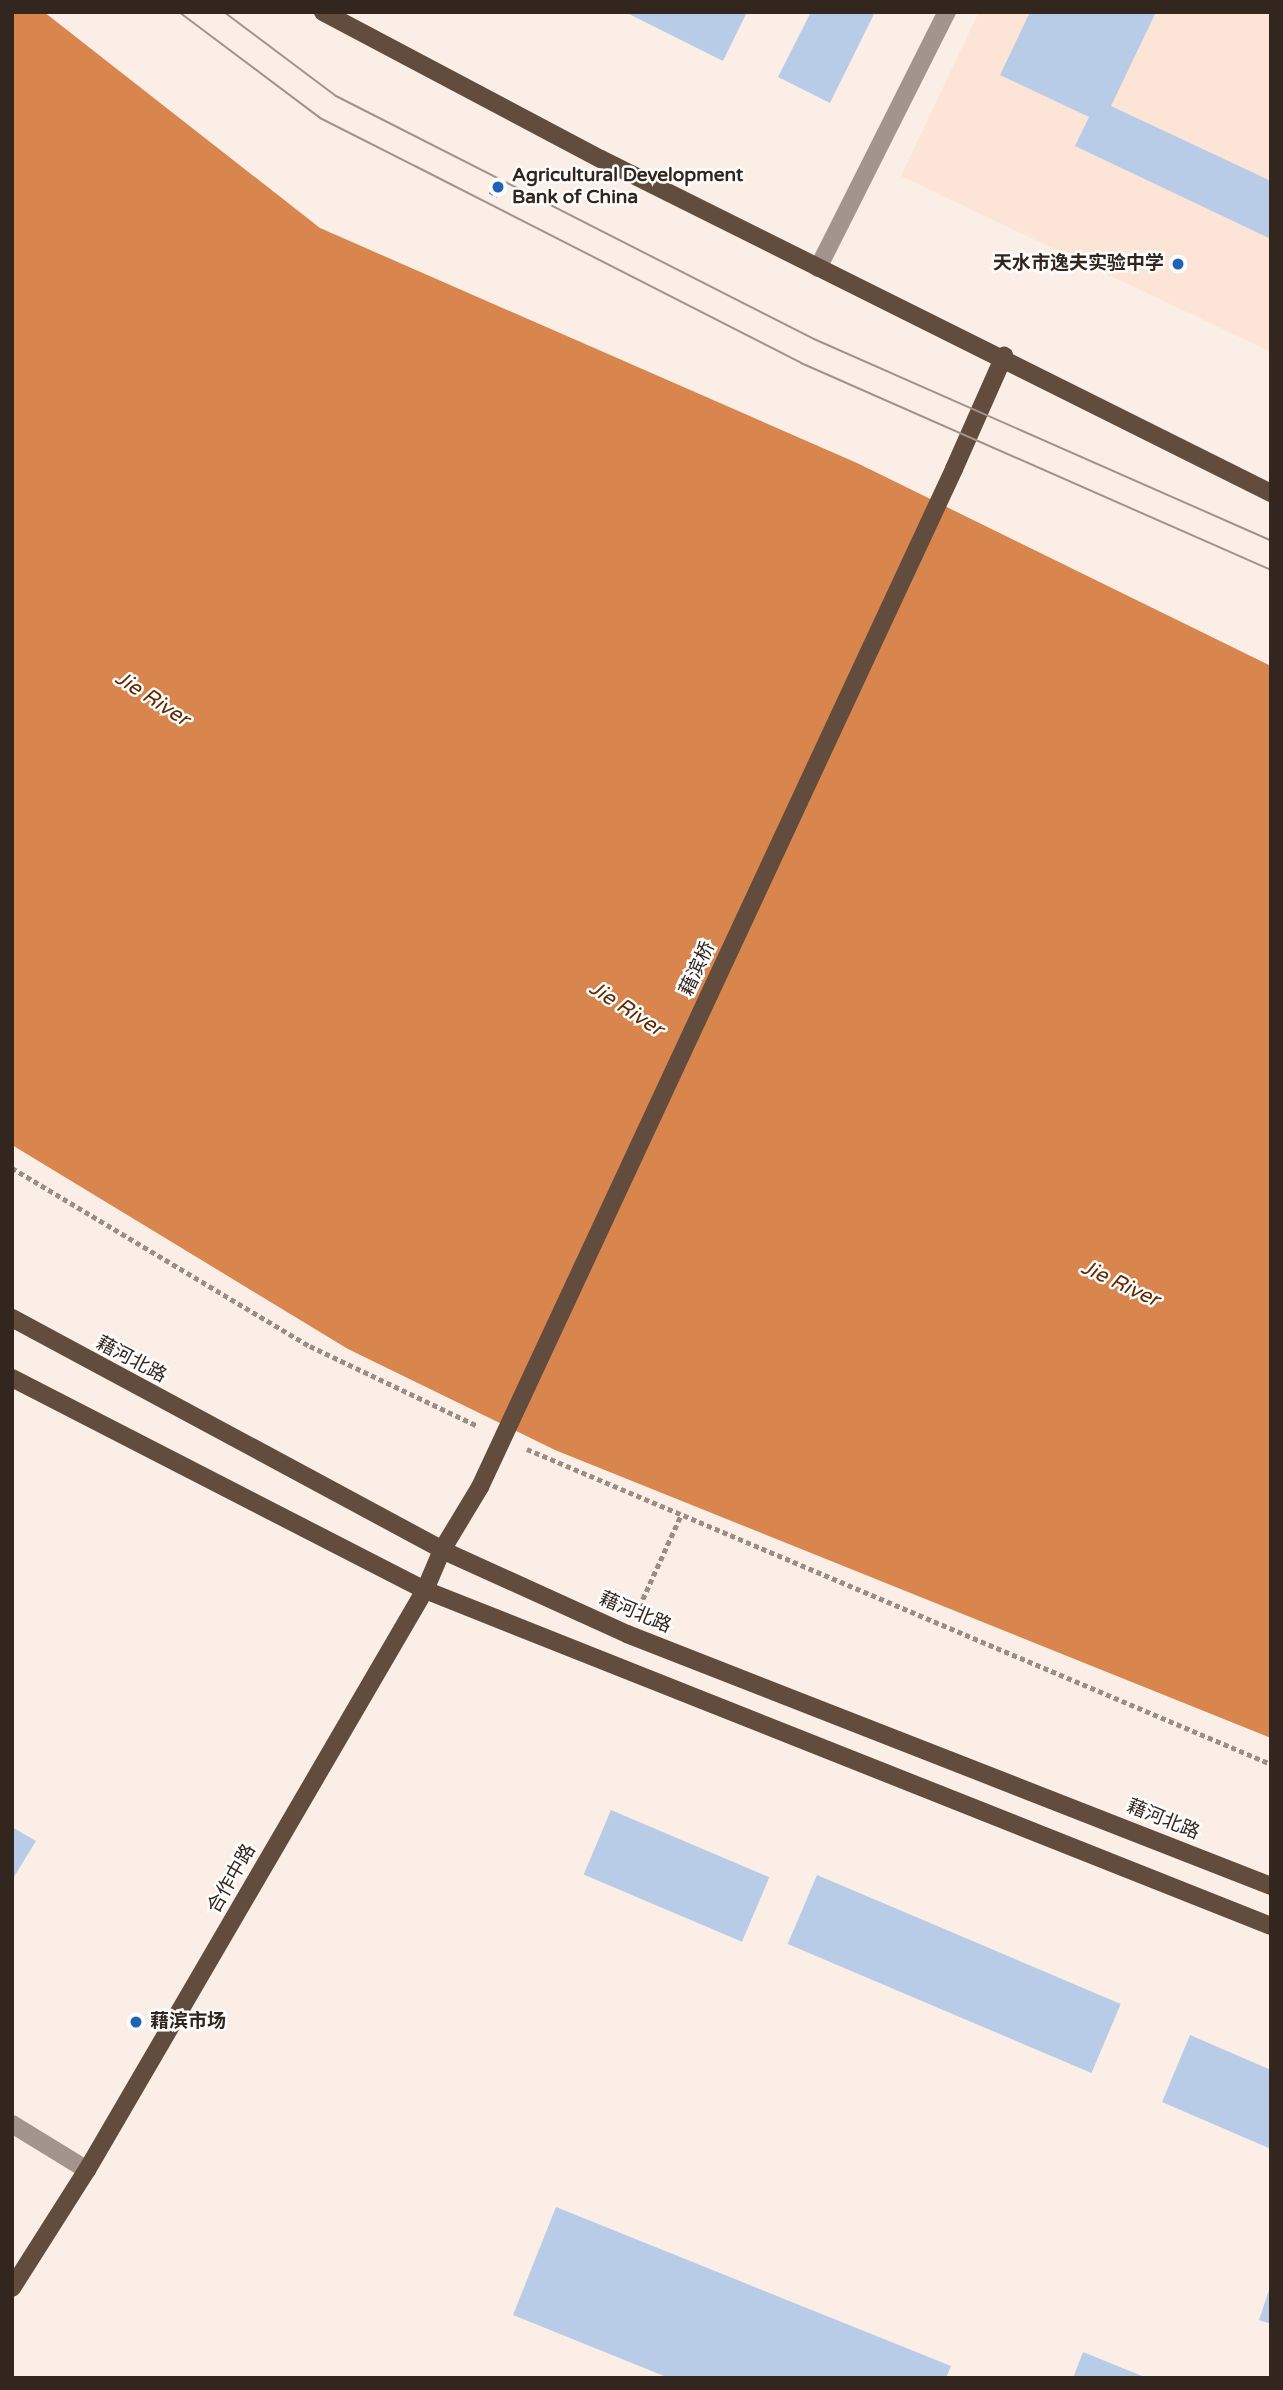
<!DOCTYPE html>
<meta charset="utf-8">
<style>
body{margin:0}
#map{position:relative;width:1283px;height:2390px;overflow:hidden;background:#fbeee6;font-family:"Varela Round","Noto Sans SC",sans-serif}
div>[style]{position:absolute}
.built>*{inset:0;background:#fce4d6}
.water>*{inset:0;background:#d9854e}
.building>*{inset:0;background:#b8cce7;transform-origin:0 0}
.path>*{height:4.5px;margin-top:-2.25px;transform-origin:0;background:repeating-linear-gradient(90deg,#998d85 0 5px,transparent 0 8.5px)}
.minor>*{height:18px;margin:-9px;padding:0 9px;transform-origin:9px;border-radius:9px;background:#a3958d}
.major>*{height:18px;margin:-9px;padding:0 9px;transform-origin:9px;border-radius:9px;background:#624c3e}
.tram>*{height:2px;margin:-1px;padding:0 1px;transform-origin:1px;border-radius:1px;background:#a0938c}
.major-bridge>*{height:18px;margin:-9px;padding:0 9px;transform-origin:9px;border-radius:9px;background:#624c3e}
.dots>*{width:19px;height:19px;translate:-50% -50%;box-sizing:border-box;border:4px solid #fefefe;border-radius:50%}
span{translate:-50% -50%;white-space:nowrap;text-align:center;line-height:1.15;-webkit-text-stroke:5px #fefefe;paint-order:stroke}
.poi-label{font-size:19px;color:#32261f;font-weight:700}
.left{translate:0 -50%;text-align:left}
.right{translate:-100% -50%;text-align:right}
.street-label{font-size:19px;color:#32261f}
.water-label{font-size:21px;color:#602a00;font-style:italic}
.frame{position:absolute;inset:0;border:14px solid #32261f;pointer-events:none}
</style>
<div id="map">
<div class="built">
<div style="clip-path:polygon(979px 12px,1271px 12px,1271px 352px,901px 176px)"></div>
</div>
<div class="water">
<div style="clip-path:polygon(12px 12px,44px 12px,320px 228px,857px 463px,1271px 666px,1271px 1738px,555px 1450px,348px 1349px,12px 1145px)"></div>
</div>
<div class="building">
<div style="clip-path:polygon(625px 12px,747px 12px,723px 61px)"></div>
<div style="clip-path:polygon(811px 12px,875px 12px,830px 103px,778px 77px)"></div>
<div style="clip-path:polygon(1030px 12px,1156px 12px,1111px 106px,1271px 181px,1271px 239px,1075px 146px,1089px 117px,1000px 75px)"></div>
<div style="left:611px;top:1810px;width:172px;height:70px;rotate:23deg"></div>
<div style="clip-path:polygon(12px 1827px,36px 1841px,12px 1880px)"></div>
<div style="left:817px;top:1875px;width:330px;height:75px;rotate:23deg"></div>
<div style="clip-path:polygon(1190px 2035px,1271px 2070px,1271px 2149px,1162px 2102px)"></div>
<div style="clip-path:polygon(556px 2207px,951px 2366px,946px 2378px,669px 2378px,513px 2315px)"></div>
<div style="clip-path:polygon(1270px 2287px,1271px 2287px,1271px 2324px,1259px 2320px)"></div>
<div style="clip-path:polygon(1083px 2352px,1147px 2378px,1073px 2378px)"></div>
</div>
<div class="path">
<div style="left:490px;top:191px;width:9px;rotate:27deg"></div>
<div style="left:12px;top:1168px;width:347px;rotate:30.9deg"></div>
<div style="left:310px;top:1346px;width:186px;rotate:25.5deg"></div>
<div style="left:527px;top:1449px;width:808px;rotate:22.95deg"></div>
<div style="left:639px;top:1607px;width:101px;rotate:-65.5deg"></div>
</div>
<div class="minor">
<div style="left:818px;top:268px;width:287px;rotate:-63.3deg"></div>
<div style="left:12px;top:2124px;width:88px;rotate:31.5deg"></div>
</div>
<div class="major">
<div style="left:323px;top:12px;width:314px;rotate:27.9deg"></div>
<div style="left:601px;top:159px;width:749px;rotate:26.5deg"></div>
<div style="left:954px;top:469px;width:124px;rotate:-66.1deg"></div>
<div style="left:12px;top:1318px;width:489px;rotate:28.3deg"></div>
<div style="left:442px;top:1550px;width:203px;rotate:24.4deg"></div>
<div style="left:627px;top:1634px;width:692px;rotate:21.37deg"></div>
<div style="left:12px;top:1378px;width:464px;rotate:27.2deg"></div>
<div style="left:425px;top:1590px;width:910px;rotate:21.66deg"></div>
<div style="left:12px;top:2288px;width:140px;rotate:-57.6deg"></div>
<div style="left:87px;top:2170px;width:671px;rotate:-59.77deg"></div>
<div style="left:425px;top:1590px;width:43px;rotate:-67deg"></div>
<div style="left:442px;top:1550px;width:74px;rotate:-58.9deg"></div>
</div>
<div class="tram">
<div style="left:179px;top:12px;width:176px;rotate:36.9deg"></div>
<div style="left:320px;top:118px;width:106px;rotate:26.8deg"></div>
<div style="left:415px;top:166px;width:433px;rotate:27deg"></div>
<div style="left:801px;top:363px;width:514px;rotate:23.77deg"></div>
<div style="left:224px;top:12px;width:140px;rotate:36.9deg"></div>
<div style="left:336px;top:96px;width:536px;rotate:26.95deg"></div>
<div style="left:814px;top:339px;width:500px;rotate:23.8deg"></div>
</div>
<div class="major-bridge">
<div style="left:480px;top:1487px;width:1123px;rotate:-65.03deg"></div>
</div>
<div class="dots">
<div style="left:498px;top:187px;background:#2062b3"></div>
<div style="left:1178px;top:264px;background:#2062b3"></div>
<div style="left:136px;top:2022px;background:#2062b3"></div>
</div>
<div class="poi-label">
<span class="left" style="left:512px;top:187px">Agricultural Development<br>Bank of China</span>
<span class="right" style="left:1164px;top:264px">天水市逸夫实验中学</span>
<span class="left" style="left:150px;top:2022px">藉滨市场</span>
</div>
<div class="street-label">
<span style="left:698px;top:969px;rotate:-65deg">藉滨桥</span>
<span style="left:131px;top:1360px;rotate:28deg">藉河北路</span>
<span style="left:635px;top:1613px;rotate:23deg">藉河北路</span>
<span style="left:1163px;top:1820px;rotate:22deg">藉河北路</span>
<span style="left:232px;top:1879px;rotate:-60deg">合作中路</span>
</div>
<div class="water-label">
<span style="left:152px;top:699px;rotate:33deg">Jie River</span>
<span style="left:626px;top:1009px;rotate:33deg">Jie River</span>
<span style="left:1120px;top:1284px;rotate:25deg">Jie River</span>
</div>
<div class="frame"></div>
</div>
